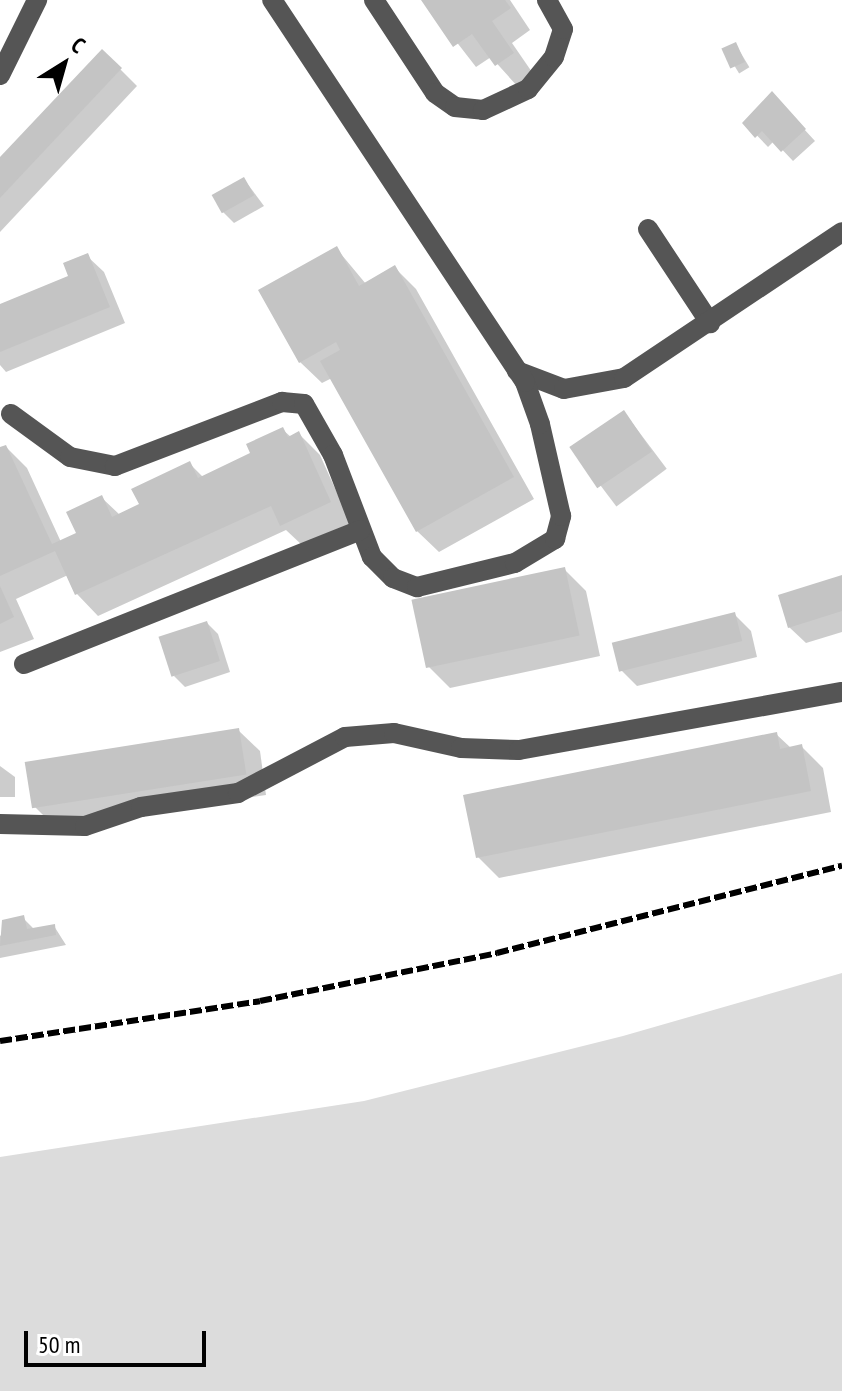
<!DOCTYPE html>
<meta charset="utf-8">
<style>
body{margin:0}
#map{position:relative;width:842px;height:1391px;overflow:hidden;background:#fff;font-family:"PT Sans Narrow",sans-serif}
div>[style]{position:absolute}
.green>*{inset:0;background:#dcdcdc}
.shadow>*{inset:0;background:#0003;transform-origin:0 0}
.building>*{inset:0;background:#c4c4c4;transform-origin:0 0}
.minor>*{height:20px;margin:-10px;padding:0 10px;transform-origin:10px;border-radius:10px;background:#555}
.rail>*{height:6px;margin-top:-3px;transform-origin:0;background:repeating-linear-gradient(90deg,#000 0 12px,transparent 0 16px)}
span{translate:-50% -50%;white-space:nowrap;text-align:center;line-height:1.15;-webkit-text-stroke:6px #fff;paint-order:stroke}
.north{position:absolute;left:24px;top:24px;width:80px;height:80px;-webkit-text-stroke:6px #fff;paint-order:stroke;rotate:37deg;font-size:22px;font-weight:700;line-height:32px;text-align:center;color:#000}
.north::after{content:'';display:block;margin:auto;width:28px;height:36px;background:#000;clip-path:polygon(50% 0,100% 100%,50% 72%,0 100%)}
.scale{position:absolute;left:24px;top:1331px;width:182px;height:36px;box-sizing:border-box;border:4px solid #000;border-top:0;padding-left:10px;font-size:24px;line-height:28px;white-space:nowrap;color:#000;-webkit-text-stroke:6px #fff;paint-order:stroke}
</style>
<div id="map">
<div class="green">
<div style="clip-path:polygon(842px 973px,842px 1391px,0 1391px,0 1157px,364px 1101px,623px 1036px)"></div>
</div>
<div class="shadow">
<div style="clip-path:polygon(424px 0,510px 0,530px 30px,512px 43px,534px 75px,518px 87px,491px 57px,476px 67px)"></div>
<div style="left:736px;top:45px;width:26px;height:12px;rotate:59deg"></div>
<div style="clip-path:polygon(102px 51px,137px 86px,0 232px,0 159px)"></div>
<div style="clip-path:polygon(782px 105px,815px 141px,793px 161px,774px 141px,768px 147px,745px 123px)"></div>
<div style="clip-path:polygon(244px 179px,264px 206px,234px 223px,223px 212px)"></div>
<div style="clip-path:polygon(336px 248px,366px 284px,395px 268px,416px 289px,534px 499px,439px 552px,417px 531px,332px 378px,322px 383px,300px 362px)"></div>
<div style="clip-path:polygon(87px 256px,104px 272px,125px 323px,6px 372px,0 365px,0 306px,71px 277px)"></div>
<div style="left:624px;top:412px;width:71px;height:63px;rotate:53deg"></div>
<div style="clip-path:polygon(283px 430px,291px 437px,299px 434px,320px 455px,351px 524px,303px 546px,286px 530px,98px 616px,77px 594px,68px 575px,16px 599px,34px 639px,0 652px,0 450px,6px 447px,27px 468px,61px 542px,79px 534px,102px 498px,120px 515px,141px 505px,190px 464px,203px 477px,253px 454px)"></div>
<div style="clip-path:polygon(564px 569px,586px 591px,600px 656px,450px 688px,429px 667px)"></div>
<div style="clip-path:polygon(842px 578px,842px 632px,806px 643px,789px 627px)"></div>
<div style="clip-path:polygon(734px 614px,751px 631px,757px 657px,637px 686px,621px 670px)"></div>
<div style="clip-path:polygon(207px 623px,218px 634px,230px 672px,185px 687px,174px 676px)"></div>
<div style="clip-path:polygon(238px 730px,260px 751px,266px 795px,55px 827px,34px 806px)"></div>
<div style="clip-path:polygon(776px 734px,791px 748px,801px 746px,823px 768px,831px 812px,499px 878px,478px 857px)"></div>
<div style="clip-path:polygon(0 766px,15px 777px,15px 797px,0 797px)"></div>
<div style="clip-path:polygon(23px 918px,35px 930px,54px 926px,66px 945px,0 958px,0 936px)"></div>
</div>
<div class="building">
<div style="clip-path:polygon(421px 0,505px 0,511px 8px,492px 21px,514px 53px,495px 66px,472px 34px,453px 47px)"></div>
<div style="left:736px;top:42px;width:22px;height:16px;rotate:66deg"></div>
<div style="clip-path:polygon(102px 49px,122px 68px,0 198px,0 157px)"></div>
<div style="clip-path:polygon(772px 91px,806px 129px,781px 152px,762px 131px,755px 138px,742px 123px)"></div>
<div style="left:244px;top:177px;width:21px;height:37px;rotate:61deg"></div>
<div style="clip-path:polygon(337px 246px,359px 286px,395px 265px,514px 477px,416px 532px,320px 361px,340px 350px,336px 342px,299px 363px,258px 290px)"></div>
<div style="clip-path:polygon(88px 253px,110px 307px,0 352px,0 304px,68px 276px,63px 263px)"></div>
<div style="left:624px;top:410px;width:50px;height:66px;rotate:56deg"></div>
<div style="clip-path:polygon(283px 427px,288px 437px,299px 431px,331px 502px,280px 526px,271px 506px,75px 595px,55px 551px,0 576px,0 447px,6px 445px,52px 544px,76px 533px,66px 512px,102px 495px,112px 517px,139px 504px,131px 489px,190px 461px,198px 478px,250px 453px,246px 444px)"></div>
<div style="left:565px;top:567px;width:70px;height:157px;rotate:78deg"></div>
<div style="clip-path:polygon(842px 575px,842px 611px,788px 628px,778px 595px)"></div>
<div style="clip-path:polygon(0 586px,14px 617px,0 624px)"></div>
<div style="left:735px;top:612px;width:30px;height:127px;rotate:76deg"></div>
<div style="left:207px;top:621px;width:42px;height:51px;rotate:72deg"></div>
<div style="left:239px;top:728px;width:47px;height:217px;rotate:81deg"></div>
<div style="clip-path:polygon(777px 732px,780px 749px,802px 744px,811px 791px,476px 858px,463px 795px)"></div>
<div style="clip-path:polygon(24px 915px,27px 929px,55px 924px,56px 935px,0 946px,2px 920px)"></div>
</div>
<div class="minor">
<div style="left:374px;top:0;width:111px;rotate:56.7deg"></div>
<div style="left:435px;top:93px;width:24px;rotate:35deg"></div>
<div style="left:455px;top:107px;width:28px;rotate:6deg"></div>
<div style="left:483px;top:110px;width:50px;rotate:-25deg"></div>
<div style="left:528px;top:89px;width:41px;rotate:-50.9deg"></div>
<div style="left:554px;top:57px;width:29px;rotate:-72deg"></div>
<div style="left:563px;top:29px;width:33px;rotate:-119deg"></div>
<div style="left:0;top:75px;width:84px;rotate:-63.7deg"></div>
<div style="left:648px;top:229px;width:113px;rotate:56.6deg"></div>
<div style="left:517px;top:371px;width:50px;rotate:21deg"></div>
<div style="left:564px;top:389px;width:61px;rotate:-10.4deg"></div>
<div style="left:624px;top:378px;width:262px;rotate:-33.8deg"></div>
<div style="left:11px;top:414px;width:73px;rotate:36.1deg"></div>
<div style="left:70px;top:457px;width:46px;rotate:11.3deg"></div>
<div style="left:115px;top:466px;width:179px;rotate:-21deg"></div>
<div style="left:282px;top:402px;width:22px;rotate:5deg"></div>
<div style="left:304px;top:404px;width:59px;rotate:60.4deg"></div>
<div style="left:333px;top:455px;width:109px;rotate:69.1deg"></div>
<div style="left:372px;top:557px;width:30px;rotate:45deg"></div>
<div style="left:393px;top:578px;width:26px;rotate:21deg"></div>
<div style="left:417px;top:587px;width:101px;rotate:-13.8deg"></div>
<div style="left:515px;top:563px;width:47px;rotate:-31deg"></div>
<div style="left:555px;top:539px;width:24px;rotate:-75deg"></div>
<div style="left:561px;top:516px;width:94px;rotate:-102.9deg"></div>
<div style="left:540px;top:424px;width:45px;rotate:-109.7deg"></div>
<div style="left:525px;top:382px;width:458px;rotate:-123.5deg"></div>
<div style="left:24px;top:664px;width:362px;rotate:-21.7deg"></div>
<div style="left:0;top:824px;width:85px;rotate:1.3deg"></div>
<div style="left:85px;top:826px;width:59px;rotate:-18.7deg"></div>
<div style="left:141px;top:807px;width:98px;rotate:-8.2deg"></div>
<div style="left:238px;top:793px;width:121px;rotate:-27.6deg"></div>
<div style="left:345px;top:737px;width:49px;rotate:-4.7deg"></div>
<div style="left:394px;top:733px;width:69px;rotate:12.6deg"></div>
<div style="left:461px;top:748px;width:58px;rotate:2deg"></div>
<div style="left:519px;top:750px;width:328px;rotate:-10.2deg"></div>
</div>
<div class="rail">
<div style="left:0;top:1041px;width:263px;rotate:-8.7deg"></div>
<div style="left:260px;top:1001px;width:242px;rotate:-11.4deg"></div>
<div style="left:497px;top:953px;width:356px;rotate:-14.2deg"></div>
</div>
<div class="north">С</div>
<div class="scale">50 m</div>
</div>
